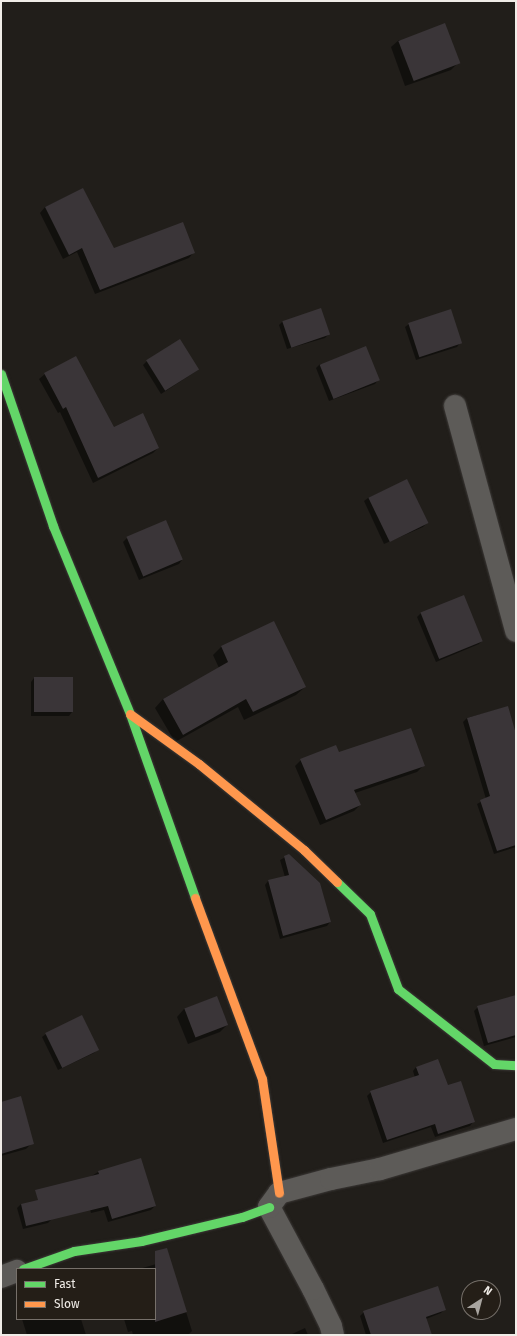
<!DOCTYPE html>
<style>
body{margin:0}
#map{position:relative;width:517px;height:1336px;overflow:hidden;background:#211e1a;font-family:"Fira Sans",sans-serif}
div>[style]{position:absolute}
.shadow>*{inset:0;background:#0007}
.building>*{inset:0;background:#3a3538;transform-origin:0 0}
.roads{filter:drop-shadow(0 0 1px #3c3937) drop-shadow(0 0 1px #3c3937)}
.street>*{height:22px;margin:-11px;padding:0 11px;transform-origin:11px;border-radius:11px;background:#5d5b58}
.fast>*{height:9px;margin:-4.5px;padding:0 4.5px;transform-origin:4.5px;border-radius:4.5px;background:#63d668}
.slow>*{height:9px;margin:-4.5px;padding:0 4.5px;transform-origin:4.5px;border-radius:4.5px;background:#ff974d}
span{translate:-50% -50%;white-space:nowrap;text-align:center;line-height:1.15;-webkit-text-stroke:3px #241e17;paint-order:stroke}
.frame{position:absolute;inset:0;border:2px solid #f0ece7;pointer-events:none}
.legend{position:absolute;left:16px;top:1268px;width:140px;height:52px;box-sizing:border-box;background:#241e17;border:1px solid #76706a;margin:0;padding:5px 7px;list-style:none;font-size:12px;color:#f0ece7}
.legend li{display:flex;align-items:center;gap:8px;height:20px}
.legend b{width:20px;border:1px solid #76706a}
.north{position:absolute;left:461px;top:1280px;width:40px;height:40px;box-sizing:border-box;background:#241e17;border:1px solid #76706a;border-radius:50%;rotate:36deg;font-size:11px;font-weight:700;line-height:16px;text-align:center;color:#f0ece7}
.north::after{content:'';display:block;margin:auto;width:14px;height:18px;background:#a8a49f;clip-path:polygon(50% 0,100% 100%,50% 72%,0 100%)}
</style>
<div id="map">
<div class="shadow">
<div style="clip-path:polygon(399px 40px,459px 62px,451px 70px,405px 86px,391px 47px)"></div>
<div style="clip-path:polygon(83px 189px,113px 250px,194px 252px,189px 258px,95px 294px,77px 252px,63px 259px,40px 213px,45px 207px)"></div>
<div style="clip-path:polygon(283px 321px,329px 334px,325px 338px,287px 349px,279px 325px)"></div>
<div style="clip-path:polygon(409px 324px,460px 343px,457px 347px,416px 360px,405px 327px)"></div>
<div style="clip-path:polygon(147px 361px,198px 370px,161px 394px,143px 365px)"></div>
<div style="clip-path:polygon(320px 364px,378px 380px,375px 384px,329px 401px,316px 368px)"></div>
<div style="clip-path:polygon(45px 374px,114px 429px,158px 448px,153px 453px,93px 483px,60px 412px,58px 413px,39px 379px)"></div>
<div style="clip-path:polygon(407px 480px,427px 523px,423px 527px,384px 544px,364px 501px,368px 498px)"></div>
<div style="clip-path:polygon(127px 538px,182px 560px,179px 564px,139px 580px,123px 542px)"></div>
<div style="clip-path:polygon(421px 613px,482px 641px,479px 644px,436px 662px,417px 617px)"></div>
<div style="clip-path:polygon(274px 622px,305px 687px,296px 695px,244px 720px,238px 707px,175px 742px,155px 708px,163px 699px,219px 668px,213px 655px,221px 647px)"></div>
<div style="clip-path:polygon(34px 678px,72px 712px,69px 716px,31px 716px,31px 682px)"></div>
<div style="clip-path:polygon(507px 707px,516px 738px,516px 847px,494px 854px,477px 804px,486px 799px,463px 722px,467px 718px)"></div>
<div style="clip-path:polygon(338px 754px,423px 766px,417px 772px,355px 793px,360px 805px,354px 811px,320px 825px,295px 766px,301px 760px)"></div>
<div style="clip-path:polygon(289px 855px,330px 922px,327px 926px,280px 939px,265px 885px,268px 881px,285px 877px,280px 860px)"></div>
<div style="clip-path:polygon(516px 996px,516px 1037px,484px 1046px,474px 1011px,478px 1007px)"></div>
<div style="clip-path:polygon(216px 997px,227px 1025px,220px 1032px,188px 1044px,177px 1017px,184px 1009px)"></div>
<div style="clip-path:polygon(46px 1034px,98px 1049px,94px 1053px,58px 1070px,42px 1037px)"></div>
<div style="clip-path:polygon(416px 1067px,447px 1087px,473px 1122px,470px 1126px,435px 1137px,431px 1127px,383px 1143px,367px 1096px,371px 1092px,415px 1078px,413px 1071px)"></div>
<div style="clip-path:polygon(1px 1103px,30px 1145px,26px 1149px,1px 1156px)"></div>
<div style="clip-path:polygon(98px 1172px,155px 1206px,151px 1210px,108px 1222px,104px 1210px,91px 1213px,82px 1182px)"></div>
<div style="clip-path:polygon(21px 1204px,52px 1219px,48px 1223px,23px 1229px,17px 1208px)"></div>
<div style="clip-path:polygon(170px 1260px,192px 1331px,188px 1335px,133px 1335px,132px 1331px,128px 1332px,124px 1319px,155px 1319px,155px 1269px,139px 1269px)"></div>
<div style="clip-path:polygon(445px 1309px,441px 1313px,426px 1319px,431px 1335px,366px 1335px,360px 1316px,364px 1312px)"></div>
<div style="clip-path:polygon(22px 1319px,81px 1319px,86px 1335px,27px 1335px)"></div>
<div style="clip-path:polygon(305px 1328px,308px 1335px,290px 1335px)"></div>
</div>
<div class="building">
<div style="left:445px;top:23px;width:43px;height:50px;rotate:69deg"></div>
<div style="clip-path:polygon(83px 188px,114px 248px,183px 222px,195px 253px,100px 290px,82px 248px,69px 255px,45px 207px)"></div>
<div style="left:321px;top:308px;width:28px;height:41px;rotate:71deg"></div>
<div style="left:451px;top:309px;width:36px;height:45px;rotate:72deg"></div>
<div style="left:180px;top:339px;width:36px;height:40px;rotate:58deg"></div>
<div style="left:366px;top:346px;width:37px;height:50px;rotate:68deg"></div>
<div style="clip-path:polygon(76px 356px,114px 427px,143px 413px,159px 448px,98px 478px,66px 407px,63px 409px,44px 373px)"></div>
<div style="left:407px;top:479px;width:49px;height:43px;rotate:64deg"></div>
<div style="left:166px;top:520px;width:43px;height:43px;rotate:67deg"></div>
<div style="left:464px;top:595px;width:50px;height:47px;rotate:68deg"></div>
<div style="clip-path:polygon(274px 621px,306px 687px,253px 712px,246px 699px,183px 735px,163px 699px,228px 662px,221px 646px)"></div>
<div style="left:34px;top:677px;width:39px;height:35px"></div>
<div style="clip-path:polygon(508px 706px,516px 734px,516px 845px,497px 851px,480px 800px,490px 796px,467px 718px)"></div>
<div style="clip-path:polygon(411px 728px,425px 766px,354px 790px,361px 805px,326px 820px,300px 759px,336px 745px,339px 752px)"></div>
<div style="clip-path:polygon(289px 854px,320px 883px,331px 922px,283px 936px,268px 880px,289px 875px,284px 856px)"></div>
<div style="clip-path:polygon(516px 995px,516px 1035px,488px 1043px,477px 1006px)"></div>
<div style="left:217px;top:996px;width:31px;height:35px;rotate:69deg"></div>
<div style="left:82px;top:1015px;width:39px;height:41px;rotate:64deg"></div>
<div style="clip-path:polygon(438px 1059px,448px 1085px,461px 1081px,475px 1122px,438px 1134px,435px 1124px,387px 1140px,370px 1091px,419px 1075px,416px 1067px)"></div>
<div style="clip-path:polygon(21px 1096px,34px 1144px,1px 1154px,1px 1102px)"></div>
<div style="clip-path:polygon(141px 1158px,156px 1206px,112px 1219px,108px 1206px,26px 1226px,21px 1204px,38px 1200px,35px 1190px,99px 1174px,98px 1171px)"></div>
<div style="clip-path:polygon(167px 1248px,187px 1312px,155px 1322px,155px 1251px)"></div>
<div style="clip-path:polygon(438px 1286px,446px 1310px,426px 1317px,432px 1335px,371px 1335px,363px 1311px)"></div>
</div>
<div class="roads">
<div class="street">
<div style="left:455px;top:406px;width:233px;rotate:74.8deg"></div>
<div style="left:1px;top:1277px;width:17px;rotate:-21deg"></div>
<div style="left:333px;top:1335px;width:9px;rotate:-103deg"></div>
<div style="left:331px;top:1326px;width:41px;rotate:-115.9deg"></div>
<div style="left:313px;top:1289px;width:93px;rotate:-118.2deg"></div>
<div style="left:269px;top:1207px;width:17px;rotate:-54deg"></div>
<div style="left:279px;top:1193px;width:54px;rotate:-15.1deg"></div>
<div style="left:331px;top:1179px;width:50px;rotate:-11.5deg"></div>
<div style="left:380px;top:1169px;width:142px;rotate:-16.4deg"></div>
</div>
<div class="fast">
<div style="left:1px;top:374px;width:161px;rotate:71.1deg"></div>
<div style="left:53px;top:526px;width:203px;rotate:67.7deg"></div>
<div style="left:130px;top:714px;width:195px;rotate:70.5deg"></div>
<div style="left:337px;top:882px;width:46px;rotate:44.1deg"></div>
<div style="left:370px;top:914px;width:80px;rotate:69.5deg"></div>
<div style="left:398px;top:989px;width:122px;rotate:38deg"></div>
<div style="left:494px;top:1064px;width:22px;rotate:3deg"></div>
<div style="left:23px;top:1269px;width:54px;rotate:-19.4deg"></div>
<div style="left:74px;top:1251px;width:68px;rotate:-8.5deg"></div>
<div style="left:141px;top:1241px;width:104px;rotate:-13.4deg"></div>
<div style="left:242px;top:1217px;width:29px;rotate:-20deg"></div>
</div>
<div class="slow">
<div style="left:130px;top:714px;width:85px;rotate:35.9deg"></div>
<div style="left:199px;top:764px;width:136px;rotate:39.3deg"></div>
<div style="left:304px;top:850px;width:46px;rotate:44.1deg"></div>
<div style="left:195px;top:898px;width:193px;rotate:69.7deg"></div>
<div style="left:262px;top:1079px;width:115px;rotate:81.5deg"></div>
</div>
</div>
<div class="frame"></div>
<ul class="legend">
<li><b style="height:5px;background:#63d668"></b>Fast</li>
<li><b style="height:5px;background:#ff974d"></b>Slow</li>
</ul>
<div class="north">N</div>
</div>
